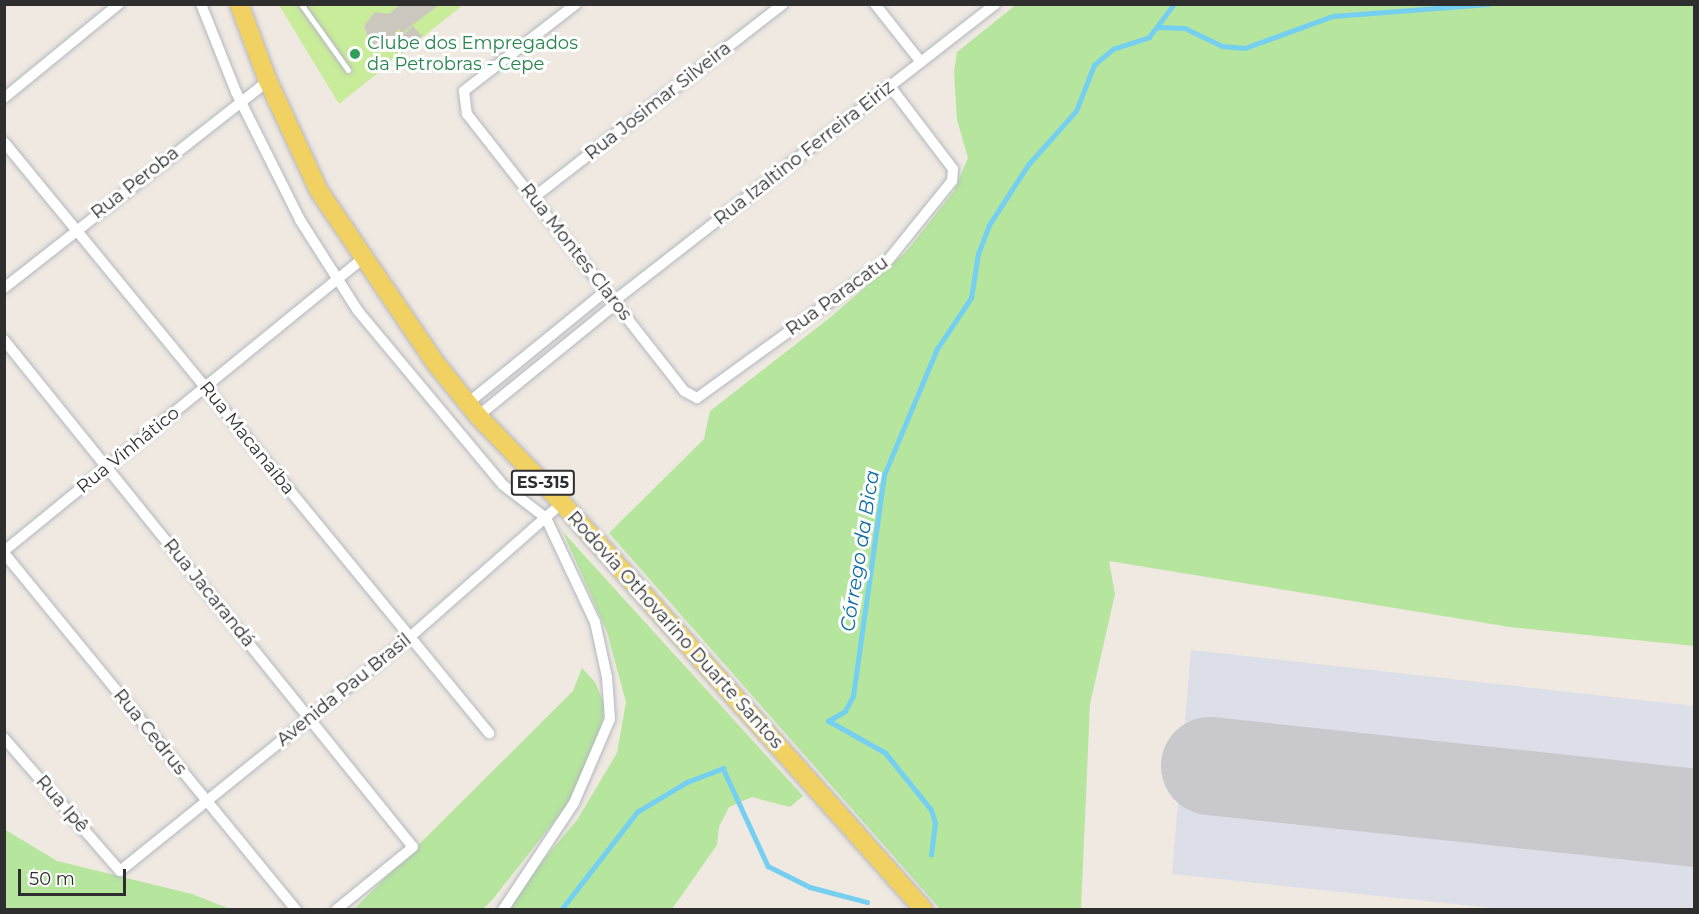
<!DOCTYPE html>
<meta charset="utf-8">
<style>
body{margin:0}
#map{position:relative;width:1699px;height:914px;overflow:hidden;background:#efe9e1;font-family:Montserrat,sans-serif}
div>[style]{position:absolute}
.airport>*{inset:0;background:#dcdee8}
.green>*{inset:0;background:#b6e59e}
.pitch>*{inset:0;background:#c9ec9a}
.stream>*{height:4.5px;margin:-2.25px;padding:0 2.25px;transform-origin:2.25px;border-radius:2.25px;background:#75cff0}
.runway>*{height:98px;margin:-49px;padding:0 49px;transform-origin:49px;border-radius:49px;background:#c9c8cc}
.building>*{inset:0;background:#cbc7bf}
.roads{filter:drop-shadow(0 0 2px #b4b7c1) drop-shadow(0 0 2px #b4b7c1)}
.lane>*{height:5px;margin:-2.5px;padding:0 2.5px;transform-origin:2.5px;border-radius:2.5px;background:#fff}
.street>*{height:10px;margin:-5px;padding:0 5px;transform-origin:5px;border-radius:5px;background:#fff}
.primary>*{height:18px;margin:-9px;padding:0 9px;transform-origin:9px;border-radius:9px;background:#f2d163}
.dots>*{width:16px;height:16px;translate:-50% -50%;box-sizing:border-box;border:3px solid #fff;border-radius:50%}
span{translate:-50% -50%;white-space:nowrap;text-align:center;line-height:1.15;-webkit-text-stroke:6px #fff;paint-order:stroke}
.shield-label span{padding:2px 4px;background:#fff;border:2px solid;border-radius:4px;-webkit-text-stroke-width:0}
.shield-label{font-size:16px;color:#2e2e2e;font-weight:700}
.leisure-label{font-size:18px;color:#27864d}
.left{translate:0 -50%;text-align:left}
.street-label{font-size:18px;color:#2e2e2e}
.water-label{font-size:20px;color:#0d6fa3;font-style:italic}
.frame{position:absolute;inset:0;border:6px solid #2e2e2e;pointer-events:none}
.scale{position:absolute;left:18px;top:869px;width:108px;height:27px;box-sizing:border-box;border:3px solid #2e2e2e;border-top:0;padding-left:8px;font-size:18px;line-height:21px;white-space:nowrap;color:#2e2e2e;-webkit-text-stroke:4px #fff;paint-order:stroke}
</style>
<div id="map">
<div class="airport">
<div style="clip-path:polygon(1191px 650px,1694px 706px,1694px 909px,1502px 909px,1172px 874px)"></div>
</div>
<div class="green">
<div style="clip-path:polygon(1017px 4px,1694px 5px,1694px 646px,1510px 627px,1109px 561px,1115px 594px,1090px 704px,1081px 909px,940px 909px,609px 533px,704px 439px,710px 411px,832px 316px,906px 252px,954px 191px,968px 158px,957px 120px,954px 72px,957px 52px)"></div>
<div style="clip-path:polygon(563px 532px,803px 796px,790px 807px,752px 797px,729px 807px,719px 827px,717px 845px,672px 909px,501px 910px,577px 820px,617px 753px,626px 702px,607px 632px)"></div>
<div style="clip-path:polygon(582px 668px,595px 682px,605px 706px,597px 748px,567px 805px,493px 899px,483px 909px,353px 910px,573px 691px)"></div>
<div style="clip-path:polygon(4px 829px,57px 861px,192px 894px,230px 909px,5px 909px)"></div>
</div>
<div class="pitch">
<div style="clip-path:polygon(279px 5px,463px 5px,339px 104px)"></div>
</div>
<div class="stream">
<div style="left:1158px;top:27px;width:27px;rotate:2deg"></div>
<div style="left:1185px;top:28px;width:41px;rotate:25.9deg"></div>
<div style="left:1222px;top:46px;width:23px;rotate:5deg"></div>
<div style="left:1245px;top:48px;width:94px;rotate:-20deg"></div>
<div style="left:1333px;top:16px;width:156px;rotate:-4.4deg"></div>
<div style="left:931px;top:855px;width:32px;rotate:-83deg"></div>
<div style="left:935px;top:823px;width:14px;rotate:-107deg"></div>
<div style="left:931px;top:810px;width:73px;rotate:-128.9deg"></div>
<div style="left:885px;top:753px;width:65px;rotate:-150.7deg"></div>
<div style="left:828px;top:721px;width:20px;rotate:-30deg"></div>
<div style="left:845px;top:711px;width:17px;rotate:-62deg"></div>
<div style="left:853px;top:696px;width:223px;rotate:-82deg"></div>
<div style="left:884px;top:475px;width:137px;rotate:-67.2deg"></div>
<div style="left:937px;top:349px;width:61px;rotate:-56.3deg"></div>
<div style="left:971px;top:298px;width:45px;rotate:-81deg"></div>
<div style="left:978px;top:254px;width:31px;rotate:-69deg"></div>
<div style="left:989px;top:225px;width:72px;rotate:-57deg"></div>
<div style="left:1028px;top:165px;width:72px;rotate:-48.4deg"></div>
<div style="left:1076px;top:111px;width:49px;rotate:-68.6deg"></div>
<div style="left:1094px;top:65px;width:25px;rotate:-40deg"></div>
<div style="left:1113px;top:49px;width:38px;rotate:-18deg"></div>
<div style="left:1149px;top:37px;width:41px;rotate:-52.9deg"></div>
<div style="left:561px;top:910px;width:124px;rotate:-52.2deg"></div>
<div style="left:637px;top:812px;width:58px;rotate:-31deg"></div>
<div style="left:687px;top:782px;width:39px;rotate:-21deg"></div>
<div style="left:723px;top:768px;width:108px;rotate:65.3deg"></div>
<div style="left:768px;top:866px;width:47px;rotate:26.6deg"></div>
<div style="left:810px;top:887px;width:59px;rotate:14.7deg"></div>
</div>
<div class="runway">
<div style="left:1210px;top:766px;width:487px;rotate:6.1deg"></div>
</div>
<div class="building">
<div style="clip-path:polygon(401px 4px,440px 4px,402px 33px,398px 28px,395px 41px,413px 26px,422px 36px,399px 55px,390px 44px,378px 46px,370px 43px,364px 26px,375px 12px,389px 14px)"></div>
</div>
<div class="roads">
<div class="lane">
<div style="left:301px;top:4px;width:81px;rotate:54.5deg"></div>
</div>
<div class="street">
<div style="left:201px;top:4px;width:95px;rotate:68.3deg"></div>
<div style="left:236px;top:92px;width:143px;rotate:63.4deg"></div>
<div style="left:300px;top:220px;width:108px;rotate:57.5deg"></div>
<div style="left:358px;top:311px;width:226px;rotate:50.2deg"></div>
<div style="left:503px;top:485px;width:54px;rotate:37.5deg"></div>
<div style="left:546px;top:518px;width:115px;rotate:64.8deg"></div>
<div style="left:595px;top:622px;width:56px;rotate:77.7deg"></div>
<div style="left:607px;top:677px;width:42px;rotate:85.9deg"></div>
<div style="left:610px;top:719px;width:91px;rotate:113.2deg"></div>
<div style="left:574px;top:803px;width:128px;rotate:123.6deg"></div>
<div style="left:576px;top:4px;width:142px;rotate:142.2deg"></div>
<div style="left:464px;top:91px;width:23px;rotate:83deg"></div>
<div style="left:467px;top:114px;width:352px;rotate:51.9deg"></div>
<div style="left:684px;top:391px;width:15px;rotate:28deg"></div>
<div style="left:697px;top:398px;width:237px;rotate:-35.9deg"></div>
<div style="left:889px;top:259px;width:100px;rotate:-51.1deg"></div>
<div style="left:952px;top:181px;width:12px;rotate:-85deg"></div>
<div style="left:953px;top:169px;width:104px;rotate:-127.2deg"></div>
<div style="left:875px;top:4px;width:74px;rotate:51.6deg"></div>
<div style="left:4px;top:98px;width:149px;rotate:-39.3deg"></div>
<div style="left:4px;top:142px;width:765px;rotate:50.63deg"></div>
<div style="left:533px;top:198px;width:316px;rotate:-37.8deg"></div>
<div style="left:4px;top:288px;width:335px;rotate:-38.1deg"></div>
<div style="left:614px;top:301px;width:483px;rotate:-37.9deg"></div>
<div style="left:4px;top:340px;width:651px;rotate:51.11deg"></div>
<div style="left:413px;top:847px;width:99px;rotate:140.7deg"></div>
<div style="left:468px;top:403px;width:178px;rotate:-39.1deg"></div>
<div style="left:478px;top:416px;width:178px;rotate:-39.1deg"></div>
<div style="left:4px;top:551px;width:462px;rotate:-39.2deg"></div>
<div style="left:4px;top:553px;width:461px;rotate:50.7deg"></div>
<div style="left:4px;top:738px;width:176px;rotate:48.9deg"></div>
<div style="left:120px;top:871px;width:373px;rotate:-38.9deg"></div>
<div style="left:410px;top:637px;width:203px;rotate:-41.4deg"></div>
</div>
<div class="primary">
<div style="left:239px;top:4px;width:82px;rotate:69.4deg"></div>
<div style="left:268px;top:81px;width:121px;rotate:65.1deg"></div>
<div style="left:319px;top:191px;width:210px;rotate:55.9deg"></div>
<div style="left:437px;top:365px;width:65px;rotate:51.2deg"></div>
<div style="left:478px;top:416px;width:121px;rotate:46deg"></div>
<div style="left:562px;top:503px;width:545px;rotate:48.35deg"></div>
</div>
</div>
<div class="dots">
<div style="left:355px;top:54px;background:#2e9e5b"></div>
</div>
<div class="shield-label">
<span style="left:543px;top:483px">ES-315</span>
</div>
<div class="leisure-label">
<span class="left" style="left:367px;top:54px">Clube dos Empregados<br>da Petrobras - Cepe</span>
</div>
<div class="street-label">
<span style="left:658px;top:101px;rotate:-38deg">Rua Josimar Silveira</span>
<span style="left:804px;top:153px;rotate:-38deg">Rua Izaltino Ferreira Eiriz</span>
<span style="left:135px;top:183px;rotate:-38deg">Rua Peroba</span>
<span style="left:576px;top:252px;rotate:52deg">Rua Montes Claros</span>
<span style="left:837px;top:296px;rotate:-36deg">Rua Paracatu</span>
<span style="left:247px;top:438px;rotate:51deg">Rua Macanaíba</span>
<span style="left:128px;top:450px;rotate:-39deg">Rua Vinhático</span>
<span style="left:209px;top:593px;rotate:51deg">Rua Jacarandá</span>
<span style="left:675px;top:630px;rotate:48deg">Rodovia Othovarino Duarte Santos</span>
<span style="left:344px;top:690px;rotate:-39deg">Avenida Pau Brasil</span>
<span style="left:150px;top:732px;rotate:51deg">Rua Cedrus</span>
<span style="left:62px;top:804px;rotate:49deg">Rua Ipê</span>
</div>
<div class="water-label">
<span style="left:860px;top:551px;rotate:-81deg">Córrego da Bica</span>
</div>
<div class="frame"></div>
<div class="scale">50 m</div>
</div>
